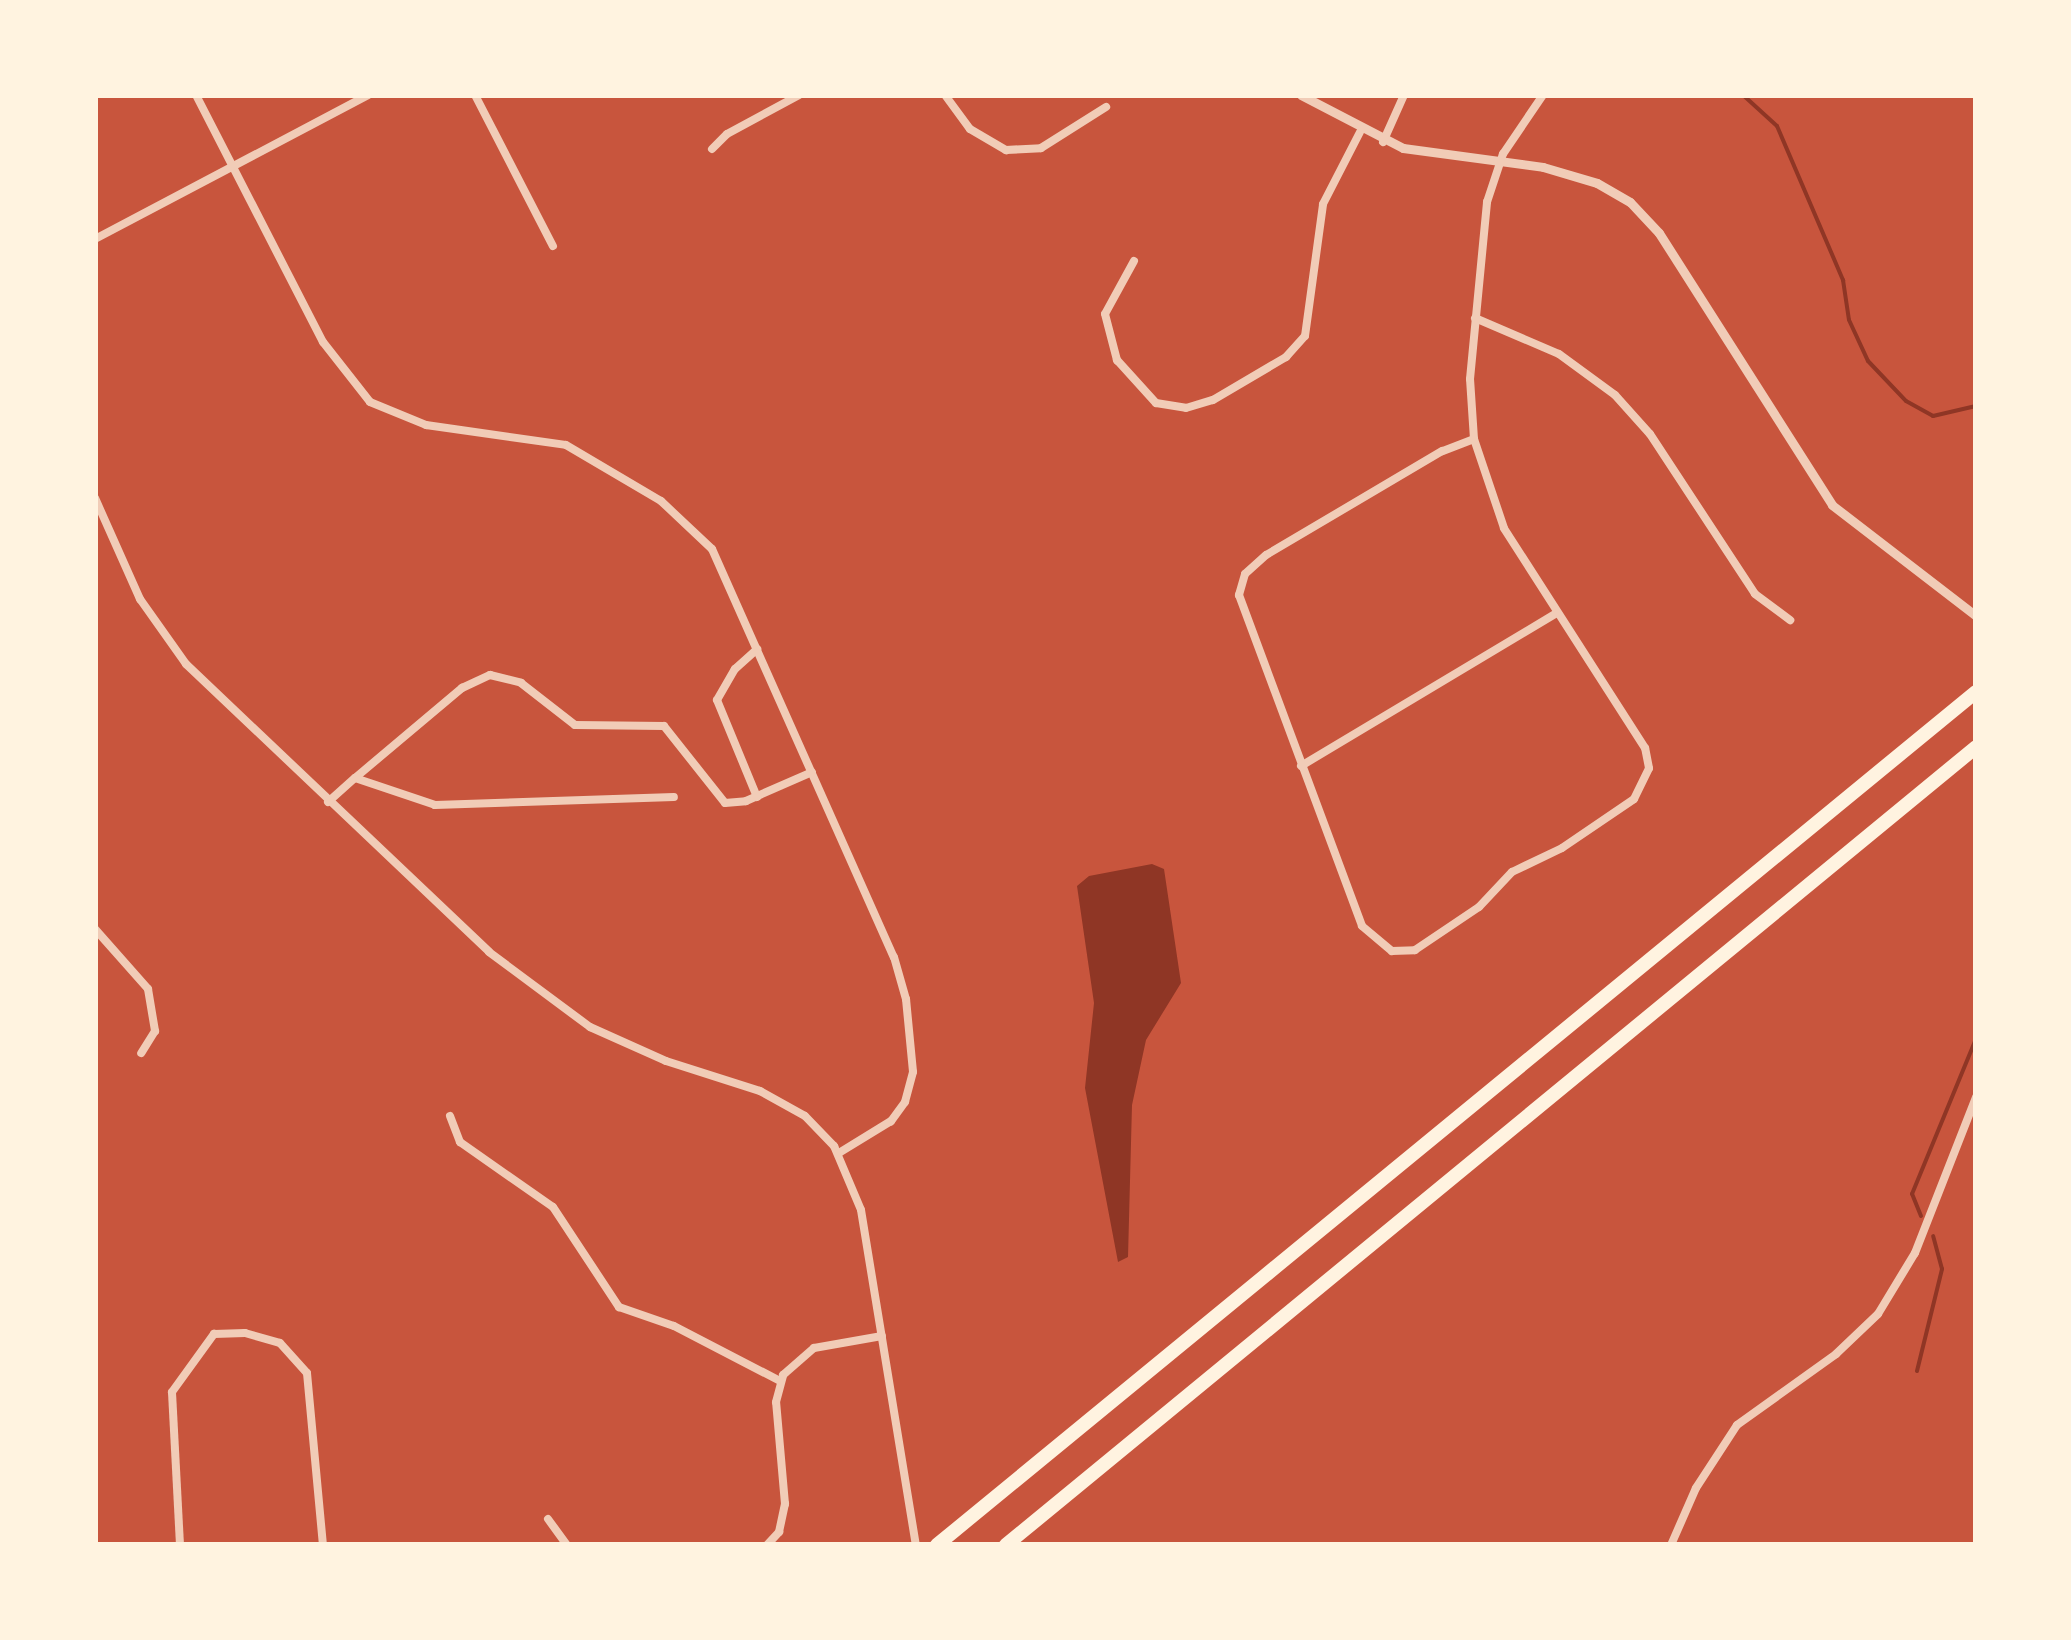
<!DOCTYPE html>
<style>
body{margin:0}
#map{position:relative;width:2071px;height:1640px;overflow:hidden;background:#c8553d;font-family:"Fira Sans",sans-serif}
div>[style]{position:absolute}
.water>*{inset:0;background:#8f3625}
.stream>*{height:4px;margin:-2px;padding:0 2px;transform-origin:2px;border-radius:2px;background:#8f3625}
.minor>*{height:8px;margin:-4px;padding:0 4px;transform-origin:4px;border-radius:4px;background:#f1ccb7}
.tertiary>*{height:9px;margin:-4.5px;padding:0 4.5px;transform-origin:4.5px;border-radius:4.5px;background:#f1ccb7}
.motorway>*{height:14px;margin:-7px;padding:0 7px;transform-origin:7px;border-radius:7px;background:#fff3e0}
span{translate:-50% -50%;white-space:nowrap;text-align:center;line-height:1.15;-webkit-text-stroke:10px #fff3e0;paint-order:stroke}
.frame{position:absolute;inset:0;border:98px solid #fff3e0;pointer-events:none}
</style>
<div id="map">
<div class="water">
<div style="clip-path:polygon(1152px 864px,1164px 869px,1181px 983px,1146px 1040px,1132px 1105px,1128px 1257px,1118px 1262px,1085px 1088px,1094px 1003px,1077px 886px,1089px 876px)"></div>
</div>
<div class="stream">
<div style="left:1743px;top:95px;width:46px;rotate:42.4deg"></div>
<div style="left:1777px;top:126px;width:168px;rotate:66.8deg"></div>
<div style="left:1843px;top:280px;width:40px;rotate:81.5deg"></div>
<div style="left:1849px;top:320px;width:45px;rotate:65.1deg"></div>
<div style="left:1868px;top:361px;width:55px;rotate:46.5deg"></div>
<div style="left:1906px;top:401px;width:31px;rotate:29deg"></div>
<div style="left:1933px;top:416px;width:44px;rotate:-13.1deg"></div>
<div style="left:1921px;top:1216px;width:24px;rotate:-112deg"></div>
<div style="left:1912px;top:1194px;width:168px;rotate:-67.6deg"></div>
<div style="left:1917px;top:1371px;width:105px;rotate:-76.2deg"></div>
<div style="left:1942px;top:1269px;width:34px;rotate:-105deg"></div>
</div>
<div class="minor">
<div style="left:196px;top:95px;width:278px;rotate:62.8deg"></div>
<div style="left:323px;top:342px;width:76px;rotate:51.9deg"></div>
<div style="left:370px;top:402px;width:61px;rotate:22.3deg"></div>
<div style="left:426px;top:425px;width:141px;rotate:8.1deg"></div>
<div style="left:566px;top:445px;width:110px;rotate:30.5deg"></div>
<div style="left:661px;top:501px;width:70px;rotate:43.3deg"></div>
<div style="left:712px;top:549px;width:447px;rotate:66deg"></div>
<div style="left:894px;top:957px;width:44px;rotate:74.1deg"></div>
<div style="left:906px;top:999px;width:73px;rotate:84.5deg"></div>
<div style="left:913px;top:1072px;width:31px;rotate:105deg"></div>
<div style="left:905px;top:1102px;width:24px;rotate:126deg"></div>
<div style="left:891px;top:1121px;width:61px;rotate:148.4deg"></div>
<div style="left:475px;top:95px;width:170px;rotate:62.7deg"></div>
<div style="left:945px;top:95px;width:42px;rotate:53.7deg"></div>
<div style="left:970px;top:129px;width:42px;rotate:30.3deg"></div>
<div style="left:1006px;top:150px;width:35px;rotate:-3deg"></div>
<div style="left:1041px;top:148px;width:77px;rotate:-32.2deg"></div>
<div style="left:1383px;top:142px;width:51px;rotate:-65.9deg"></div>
<div style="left:712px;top:149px;width:21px;rotate:-45deg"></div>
<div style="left:727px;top:134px;width:82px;rotate:-28.4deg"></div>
<div style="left:95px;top:239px;width:309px;rotate:-27.8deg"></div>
<div style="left:1134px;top:261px;width:60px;rotate:118.7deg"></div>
<div style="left:1105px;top:314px;width:48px;rotate:75.4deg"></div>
<div style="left:1117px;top:360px;width:58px;rotate:47.8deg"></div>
<div style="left:1156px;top:403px;width:30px;rotate:9deg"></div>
<div style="left:1186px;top:408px;width:28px;rotate:-17deg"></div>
<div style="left:1213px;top:400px;width:85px;rotate:-30.5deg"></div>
<div style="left:1286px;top:357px;width:28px;rotate:-48deg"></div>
<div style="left:1305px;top:336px;width:133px;rotate:-82.2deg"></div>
<div style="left:1323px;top:204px;width:81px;rotate:-62.8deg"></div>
<div style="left:1475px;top:318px;width:91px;rotate:23.2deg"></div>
<div style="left:1559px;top:354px;width:69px;rotate:36.2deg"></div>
<div style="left:1615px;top:395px;width:52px;rotate:48.1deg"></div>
<div style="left:1650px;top:434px;width:191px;rotate:56.7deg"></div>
<div style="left:1755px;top:594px;width:44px;rotate:36.6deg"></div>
<div style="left:1474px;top:439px;width:34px;rotate:159deg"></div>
<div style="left:1442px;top:451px;width:204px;rotate:149.4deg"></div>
<div style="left:1266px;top:555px;width:28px;rotate:138deg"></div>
<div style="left:1245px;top:574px;width:22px;rotate:106deg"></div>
<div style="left:1239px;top:595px;width:353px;rotate:69.6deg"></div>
<div style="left:1362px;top:926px;width:39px;rotate:40deg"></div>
<div style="left:1392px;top:951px;width:23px;rotate:-2deg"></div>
<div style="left:1415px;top:950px;width:77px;rotate:-33.9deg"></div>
<div style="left:1479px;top:907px;width:48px;rotate:-46.7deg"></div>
<div style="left:1512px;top:872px;width:55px;rotate:-25.6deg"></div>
<div style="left:1562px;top:848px;width:87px;rotate:-34.2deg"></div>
<div style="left:1634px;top:799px;width:34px;rotate:-64deg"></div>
<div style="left:1649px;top:768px;width:20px;rotate:-101deg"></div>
<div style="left:1645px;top:748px;width:261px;rotate:-122.7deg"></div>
<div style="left:1504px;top:528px;width:94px;rotate:-108.6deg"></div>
<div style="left:1474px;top:439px;width:60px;rotate:-93.8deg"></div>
<div style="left:1470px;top:379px;width:178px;rotate:-84.5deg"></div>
<div style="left:1487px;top:202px;width:51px;rotate:-71.6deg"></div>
<div style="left:1503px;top:154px;width:71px;rotate:-55.9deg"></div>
<div style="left:95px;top:498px;width:111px;rotate:66deg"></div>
<div style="left:140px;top:599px;width:80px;rotate:54.7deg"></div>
<div style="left:186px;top:664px;width:418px;rotate:43.5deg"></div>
<div style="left:489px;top:952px;width:126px;rotate:36.6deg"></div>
<div style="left:590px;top:1027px;width:83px;rotate:24.1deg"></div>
<div style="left:666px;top:1061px;width:99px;rotate:17.7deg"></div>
<div style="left:760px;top:1091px;width:51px;rotate:29.1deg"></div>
<div style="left:805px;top:1116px;width:42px;rotate:46deg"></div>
<div style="left:834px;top:1146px;width:69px;rotate:67.1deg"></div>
<div style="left:861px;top:1210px;width:339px;rotate:80.7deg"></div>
<div style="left:1301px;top:766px;width:298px;rotate:-30.9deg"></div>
<div style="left:355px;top:778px;width:140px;rotate:-40.1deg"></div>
<div style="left:462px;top:688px;width:31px;rotate:-25deg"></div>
<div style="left:490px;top:675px;width:32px;rotate:14deg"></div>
<div style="left:521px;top:683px;width:68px;rotate:37.9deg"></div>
<div style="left:575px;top:725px;width:89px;rotate:0.6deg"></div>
<div style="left:664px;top:726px;width:98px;rotate:51.6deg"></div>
<div style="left:725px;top:803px;width:21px;rotate:-5deg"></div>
<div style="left:746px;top:801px;width:72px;rotate:-23.7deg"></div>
<div style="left:757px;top:797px;width:105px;rotate:-112.4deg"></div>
<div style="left:717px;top:700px;width:36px;rotate:-60deg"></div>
<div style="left:735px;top:669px;width:30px;rotate:-42deg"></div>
<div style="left:328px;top:802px;width:36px;rotate:-42deg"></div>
<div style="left:355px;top:778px;width:84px;rotate:18.6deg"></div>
<div style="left:435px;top:805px;width:239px;rotate:-1.9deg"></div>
<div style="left:95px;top:929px;width:80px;rotate:48.5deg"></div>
<div style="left:148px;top:989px;width:43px;rotate:80.5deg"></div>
<div style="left:155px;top:1031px;width:26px;rotate:122deg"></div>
<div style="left:450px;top:1116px;width:28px;rotate:69deg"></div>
<div style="left:460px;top:1142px;width:113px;rotate:35deg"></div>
<div style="left:553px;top:1207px;width:120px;rotate:56.6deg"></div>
<div style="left:619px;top:1307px;width:58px;rotate:19.1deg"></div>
<div style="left:674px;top:1326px;width:119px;rotate:27.4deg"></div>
<div style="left:548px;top:1519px;width:32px;rotate:54deg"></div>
<div style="left:180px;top:1545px;width:153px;rotate:-93deg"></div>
<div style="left:172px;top:1392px;width:72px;rotate:-54.1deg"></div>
<div style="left:214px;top:1334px;width:31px;rotate:-2deg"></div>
<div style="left:245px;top:1333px;width:36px;rotate:16deg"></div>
<div style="left:280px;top:1343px;width:40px;rotate:48deg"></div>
<div style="left:307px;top:1373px;width:173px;rotate:84.7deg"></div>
<div style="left:767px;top:1545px;width:18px;rotate:-47deg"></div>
<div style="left:779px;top:1532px;width:29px;rotate:-78deg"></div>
<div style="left:785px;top:1504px;width:102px;rotate:-95deg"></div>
<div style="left:776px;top:1402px;width:28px;rotate:-75deg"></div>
<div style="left:783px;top:1375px;width:41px;rotate:-41.1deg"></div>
<div style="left:814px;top:1348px;width:69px;rotate:-10deg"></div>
<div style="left:1671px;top:1545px;width:62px;rotate:-66.3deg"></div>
<div style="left:1696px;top:1488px;width:75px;rotate:-56.9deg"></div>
<div style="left:1737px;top:1425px;width:122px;rotate:-35.6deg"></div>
<div style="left:1836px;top:1354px;width:58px;rotate:-43.6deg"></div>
<div style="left:1878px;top:1314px;width:71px;rotate:-58.8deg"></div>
<div style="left:1915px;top:1253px;width:168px;rotate:-68.6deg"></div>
</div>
<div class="tertiary">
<div style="left:1301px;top:95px;width:115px;rotate:27.5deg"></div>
<div style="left:1403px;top:148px;width:141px;rotate:7.7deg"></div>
<div style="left:1543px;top:167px;width:56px;rotate:16.5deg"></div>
<div style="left:1597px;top:183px;width:38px;rotate:30deg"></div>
<div style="left:1630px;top:202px;width:42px;rotate:46.9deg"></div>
<div style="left:1659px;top:233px;width:322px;rotate:57.5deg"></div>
<div style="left:1832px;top:505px;width:182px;rotate:37.6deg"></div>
</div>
<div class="motorway">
<div style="left:937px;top:1545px;width:1344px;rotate:-39.39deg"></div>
<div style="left:1006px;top:1545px;width:1256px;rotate:-39.44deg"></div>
</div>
<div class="frame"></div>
</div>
